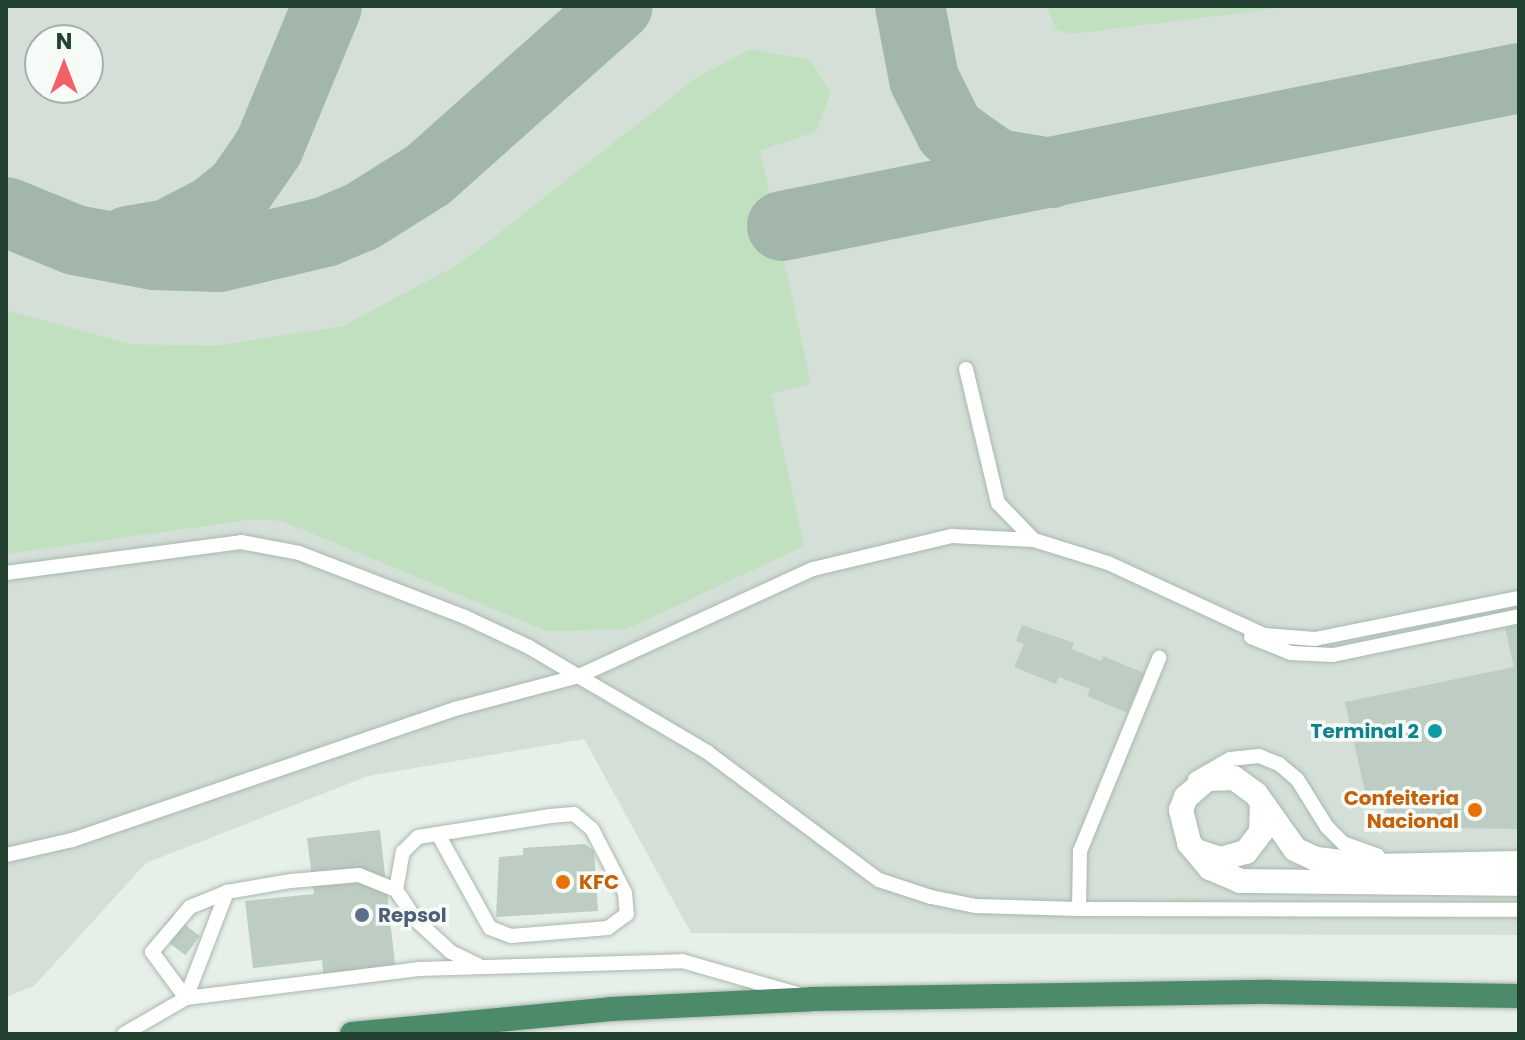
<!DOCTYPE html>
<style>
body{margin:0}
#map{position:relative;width:1525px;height:1040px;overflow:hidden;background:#e6efe8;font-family:Poppins,sans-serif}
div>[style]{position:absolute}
.built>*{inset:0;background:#d4dfd7}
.green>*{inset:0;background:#c0e0bf}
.taxiway>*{height:70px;margin:-35px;padding:0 35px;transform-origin:35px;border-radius:35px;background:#a2b6aa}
.building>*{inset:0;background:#becdc3;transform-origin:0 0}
.roads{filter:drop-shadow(0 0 2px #a8b8ad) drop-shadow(0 0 2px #a8b8ad)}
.service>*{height:14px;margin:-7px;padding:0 7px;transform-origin:7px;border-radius:7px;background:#fff}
.tertiary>*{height:24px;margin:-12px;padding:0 12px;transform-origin:12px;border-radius:12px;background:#fff}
.trunk>*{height:24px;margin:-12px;padding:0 12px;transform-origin:12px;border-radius:12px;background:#4c8a6a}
.dots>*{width:22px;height:22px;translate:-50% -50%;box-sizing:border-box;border:4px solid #f7fbf8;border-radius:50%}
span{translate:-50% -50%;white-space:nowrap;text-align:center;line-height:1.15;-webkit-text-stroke:7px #f7fbf8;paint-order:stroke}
.culture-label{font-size:20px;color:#0d838f;font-weight:700}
.right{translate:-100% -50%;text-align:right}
.food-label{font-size:20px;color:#c56008;font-weight:700}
.left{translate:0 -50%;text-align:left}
.service-label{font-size:20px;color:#4e5e75;font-weight:700}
.frame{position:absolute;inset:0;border:8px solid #244231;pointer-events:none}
.north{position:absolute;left:24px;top:24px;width:80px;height:80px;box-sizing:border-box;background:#f7fbf8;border:2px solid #a3b1a8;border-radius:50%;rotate:0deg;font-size:22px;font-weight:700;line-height:32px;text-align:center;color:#244231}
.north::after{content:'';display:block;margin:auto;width:28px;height:36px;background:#f35f66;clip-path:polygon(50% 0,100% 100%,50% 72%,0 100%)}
</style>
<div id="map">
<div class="built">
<div style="clip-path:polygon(evenodd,6px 6px,1519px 6px,1519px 935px,691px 933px,584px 739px,368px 776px,146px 863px,34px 986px,6px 997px,6px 6px,40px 40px,88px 40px,88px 88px,40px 88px,40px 40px)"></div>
</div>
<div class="green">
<div style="clip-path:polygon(1047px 6px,1296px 6px,1071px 34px,1056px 29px)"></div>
<div style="clip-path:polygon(750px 49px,810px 60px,831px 93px,816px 131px,760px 151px,811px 384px,771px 394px,804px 546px,627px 629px,547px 631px,282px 521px,255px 519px,6px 554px,6px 310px,130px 344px,215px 346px,343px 326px,461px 263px,696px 78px)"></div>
</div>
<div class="taxiway">
<div style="left:910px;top:6px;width:74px;rotate:79.1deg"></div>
<div style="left:924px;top:79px;width:58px;rotate:63.4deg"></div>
<div style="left:950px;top:131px;width:57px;rotate:35.1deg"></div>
<div style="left:997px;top:164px;width:55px;rotate:9.5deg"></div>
<div style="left:6px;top:212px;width:74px;rotate:22.1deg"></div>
<div style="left:75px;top:240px;width:80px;rotate:10.8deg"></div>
<div style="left:154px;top:255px;width:65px;rotate:1.8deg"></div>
<div style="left:219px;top:257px;width:109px;rotate:-13.3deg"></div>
<div style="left:325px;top:232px;width:39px;rotate:-23deg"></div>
<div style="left:361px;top:217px;width:79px;rotate:-32.1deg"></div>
<div style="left:428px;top:175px;width:254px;rotate:-41.7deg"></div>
<div style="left:782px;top:226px;width:752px;rotate:-11.35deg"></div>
<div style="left:128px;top:241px;width:41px;rotate:-9.9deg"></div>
<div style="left:168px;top:234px;width:52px;rotate:-27.6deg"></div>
<div style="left:214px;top:210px;width:33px;rotate:-39deg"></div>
<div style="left:240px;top:189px;width:51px;rotate:-55.4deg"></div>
<div style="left:269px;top:147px;width:152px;rotate:-67.6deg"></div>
</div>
<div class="building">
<div style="clip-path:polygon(1022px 625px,1074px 643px,1072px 649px,1101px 661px,1103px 656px,1144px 673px,1127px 713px,1087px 696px,1090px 689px,1059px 677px,1056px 684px,1014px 667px,1024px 644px,1016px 641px)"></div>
<div style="clip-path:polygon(1519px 625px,1519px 829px,1390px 827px,1383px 797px,1367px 801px,1345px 702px,1514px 667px,1505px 628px)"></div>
<div style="clip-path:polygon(380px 830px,396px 973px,324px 981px,322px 960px,253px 968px,245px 901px,314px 894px,307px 838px)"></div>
<div style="clip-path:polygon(585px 844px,594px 851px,598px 911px,496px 917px,499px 857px,523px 855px,523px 848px)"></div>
<div style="left:172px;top:915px;width:35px;height:24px;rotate:37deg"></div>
</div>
<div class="roads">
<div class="service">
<div style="left:966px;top:369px;width:138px;rotate:76.6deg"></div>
<div style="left:998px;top:503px;width:52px;rotate:45.8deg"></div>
<div style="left:6px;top:573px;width:237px;rotate:-7.5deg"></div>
<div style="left:241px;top:542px;width:59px;rotate:10.7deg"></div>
<div style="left:299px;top:553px;width:178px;rotate:21.1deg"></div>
<div style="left:465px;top:617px;width:71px;rotate:25.1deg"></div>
<div style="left:529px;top:647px;width:207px;rotate:30.5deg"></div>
<div style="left:707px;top:752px;width:214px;rotate:36.7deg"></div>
<div style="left:879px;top:880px;width:55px;rotate:18.1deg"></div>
<div style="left:931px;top:897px;width:46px;rotate:11.3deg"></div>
<div style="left:976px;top:906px;width:103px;rotate:1.7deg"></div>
<div style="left:1079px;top:909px;width:440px;rotate:0.1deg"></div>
<div style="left:1251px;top:637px;width:43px;rotate:21.8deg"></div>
<div style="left:1291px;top:653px;width:42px;rotate:2.7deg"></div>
<div style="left:1333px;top:655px;width:190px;rotate:-11.8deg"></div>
<div style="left:1195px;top:779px;width:40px;rotate:-29.7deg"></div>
<div style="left:1230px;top:759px;width:29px;rotate:-6deg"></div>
<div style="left:1259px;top:756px;width:22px;rotate:22deg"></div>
<div style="left:1279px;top:764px;width:23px;rotate:40deg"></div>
<div style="left:1297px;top:779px;width:57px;rotate:58deg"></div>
<div style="left:1327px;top:827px;width:23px;rotate:45deg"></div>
<div style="left:1343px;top:843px;width:37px;rotate:20deg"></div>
<div style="left:6px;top:855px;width:68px;rotate:-12.8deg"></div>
<div style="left:72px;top:840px;width:405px;rotate:-18.9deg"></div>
<div style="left:455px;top:709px;width:128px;rotate:-14.9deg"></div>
<div style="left:579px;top:676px;width:257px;rotate:-24.6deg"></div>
<div style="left:813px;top:569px;width:143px;rotate:-13.4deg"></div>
<div style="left:952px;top:536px;width:82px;rotate:2.8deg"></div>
<div style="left:1034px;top:540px;width:77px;rotate:17.3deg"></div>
<div style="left:1108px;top:563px;width:172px;rotate:24.8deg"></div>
<div style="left:1264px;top:635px;width:51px;rotate:4.5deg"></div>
<div style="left:1315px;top:639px;width:208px;rotate:-11.4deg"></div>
<div style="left:396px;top:890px;width:39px;rotate:-80deg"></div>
<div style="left:403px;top:852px;width:21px;rotate:-45deg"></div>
<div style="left:418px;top:837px;width:134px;rotate:-9deg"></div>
<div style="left:550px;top:816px;width:24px;rotate:-5deg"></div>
<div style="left:574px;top:814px;width:23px;rotate:40deg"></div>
<div style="left:592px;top:829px;width:72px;rotate:62.7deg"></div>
<div style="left:625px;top:893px;width:21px;rotate:85deg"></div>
<div style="left:627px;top:914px;width:24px;rotate:144deg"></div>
<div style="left:608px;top:928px;width:97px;rotate:175.3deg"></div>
<div style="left:511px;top:936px;width:22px;rotate:-159deg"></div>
<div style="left:490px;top:928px;width:107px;rotate:-119deg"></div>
<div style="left:1079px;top:909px;width:58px;rotate:-89deg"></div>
<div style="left:1080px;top:851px;width:209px;rotate:-67.7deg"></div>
<div style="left:186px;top:998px;width:114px;rotate:-68.9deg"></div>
<div style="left:227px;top:892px;width:65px;rotate:-9.8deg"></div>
<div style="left:291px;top:881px;width:68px;rotate:-5deg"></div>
<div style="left:359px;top:875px;width:40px;rotate:22deg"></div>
<div style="left:396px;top:890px;width:37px;rotate:56deg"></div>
<div style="left:417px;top:921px;width:46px;rotate:42.4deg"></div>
<div style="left:451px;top:952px;width:30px;rotate:26deg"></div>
<div style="left:186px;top:998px;width:57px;rotate:-126.5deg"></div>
<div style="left:152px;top:952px;width:59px;rotate:-49.8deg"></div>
<div style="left:190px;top:907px;width:40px;rotate:-22deg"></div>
<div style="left:124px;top:1034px;width:72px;rotate:-30.1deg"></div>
<div style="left:186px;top:998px;width:234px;rotate:-7.1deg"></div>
<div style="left:418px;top:969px;width:264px;rotate:-1.7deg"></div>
<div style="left:682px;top:961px;width:120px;rotate:16deg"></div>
</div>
<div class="tertiary">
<div style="left:1199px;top:852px;width:23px;rotate:18deg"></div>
<div style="left:1221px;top:859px;width:26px;rotate:-16deg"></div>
<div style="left:1246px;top:852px;width:25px;rotate:-53deg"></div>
<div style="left:1261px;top:832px;width:26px;rotate:-88deg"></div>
<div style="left:1519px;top:863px;width:145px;rotate:178.8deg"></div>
<div style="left:1374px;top:866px;width:58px;rotate:-173.1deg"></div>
<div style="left:1316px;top:859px;width:23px;rotate:-155deg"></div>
<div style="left:1295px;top:849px;width:67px;rotate:-125.3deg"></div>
<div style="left:1256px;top:794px;width:27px;rotate:-144deg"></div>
<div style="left:1234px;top:778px;width:27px;rotate:178deg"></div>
<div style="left:1207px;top:779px;width:28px;rotate:139deg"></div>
<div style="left:1186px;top:797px;width:14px;rotate:111deg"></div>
<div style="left:1181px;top:810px;width:34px;rotate:76deg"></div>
<div style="left:1189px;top:843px;width:33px;rotate:50deg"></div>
<div style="left:1210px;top:868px;width:33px;rotate:23deg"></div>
<div style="left:1240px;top:881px;width:279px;rotate:0.6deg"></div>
</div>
<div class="trunk">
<div style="left:352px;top:1034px;width:260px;rotate:-5.5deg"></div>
<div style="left:611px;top:1009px;width:201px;rotate:-2.8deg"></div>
<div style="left:812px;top:999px;width:457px;rotate:-0.9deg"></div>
<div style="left:1269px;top:992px;width:250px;rotate:0.9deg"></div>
</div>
</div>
<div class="dots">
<div style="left:1435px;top:731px;background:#0f9aa8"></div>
<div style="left:1475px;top:810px;background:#e8710a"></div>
<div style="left:563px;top:882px;background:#e8710a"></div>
<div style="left:362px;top:915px;background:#5c6f8a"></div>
</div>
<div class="culture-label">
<span class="right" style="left:1419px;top:731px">Terminal 2</span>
</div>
<div class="food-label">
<span class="right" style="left:1459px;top:810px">Confeiteria<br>Nacional</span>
<span class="left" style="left:579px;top:882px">KFC</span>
</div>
<div class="service-label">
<span class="left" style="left:378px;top:915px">Repsol</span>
</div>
<div class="frame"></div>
<div class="north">N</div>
</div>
